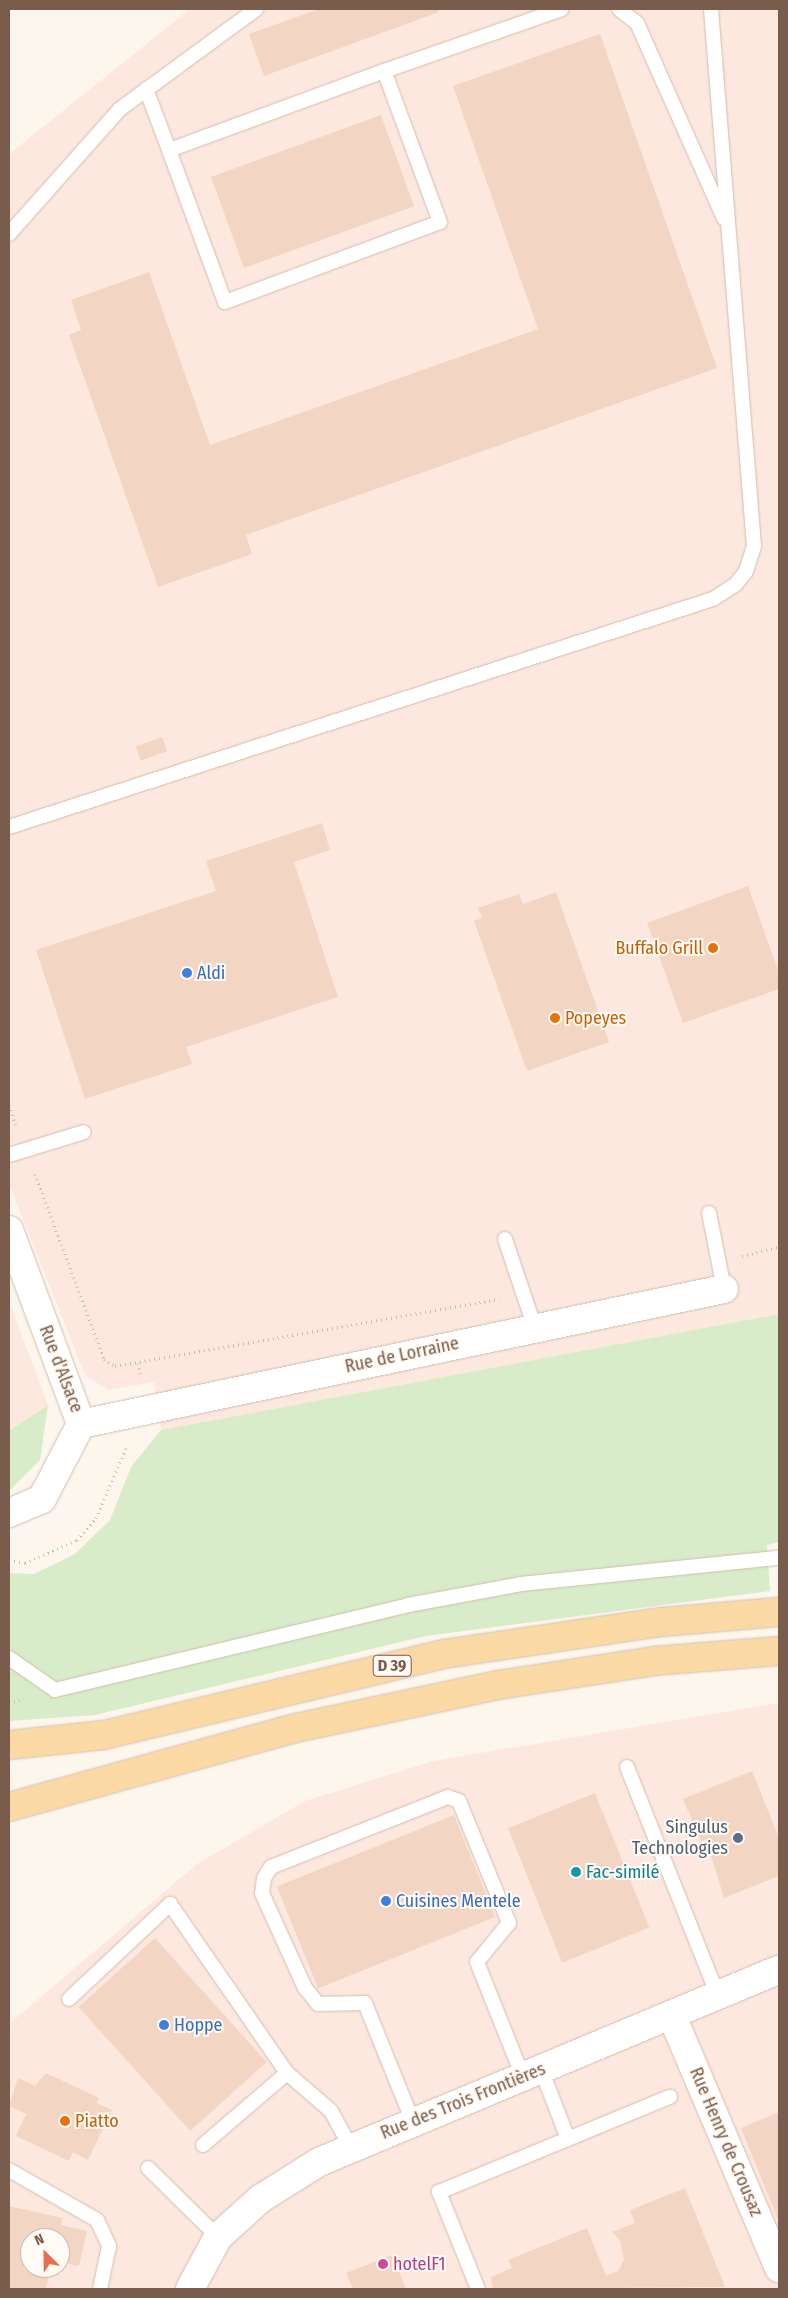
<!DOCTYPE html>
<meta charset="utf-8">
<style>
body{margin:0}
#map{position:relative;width:788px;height:2298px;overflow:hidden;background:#fdf6ec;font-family:"Fira Sans Condensed",sans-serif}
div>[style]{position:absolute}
.commercial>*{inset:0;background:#fde8e0}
.green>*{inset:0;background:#d8ecc9}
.building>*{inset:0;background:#f3d5c3;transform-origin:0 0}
.path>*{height:3px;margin-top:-1.5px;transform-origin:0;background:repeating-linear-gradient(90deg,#d9b8a5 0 1px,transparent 0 5px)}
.roads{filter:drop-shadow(0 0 1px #d1beb0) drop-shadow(0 0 1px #d1beb0)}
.service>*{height:14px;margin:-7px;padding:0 7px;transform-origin:7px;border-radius:7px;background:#fff}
.minor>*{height:28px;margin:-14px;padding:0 14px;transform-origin:14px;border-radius:14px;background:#fff}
.primary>*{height:28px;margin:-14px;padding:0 14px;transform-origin:14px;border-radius:14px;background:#fbd9a5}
.dots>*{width:14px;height:14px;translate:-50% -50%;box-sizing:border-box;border:2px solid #fffaf3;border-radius:50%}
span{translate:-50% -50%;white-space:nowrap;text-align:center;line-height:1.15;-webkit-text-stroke:4px #fffaf3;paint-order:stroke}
.shield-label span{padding:1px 4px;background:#fffaf3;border:1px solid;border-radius:4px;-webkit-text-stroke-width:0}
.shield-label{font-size:16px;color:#7a5c4d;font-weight:700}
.food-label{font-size:18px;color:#c56008}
.right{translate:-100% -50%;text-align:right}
.left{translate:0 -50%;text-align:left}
.shop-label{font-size:18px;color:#366cbe}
.street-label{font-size:18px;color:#7a5c4d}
.service-label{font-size:18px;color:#4e5e75}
.culture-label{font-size:18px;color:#0d838f}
.hotel-label{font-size:18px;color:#b23c85}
.frame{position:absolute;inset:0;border:10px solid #7a5c4d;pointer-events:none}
.north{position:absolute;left:20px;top:2228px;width:50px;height:50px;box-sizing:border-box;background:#fffaf3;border:1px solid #cabbb1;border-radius:50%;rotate:337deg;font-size:14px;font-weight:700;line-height:20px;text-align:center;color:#7a5c4d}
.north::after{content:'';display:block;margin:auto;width:18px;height:22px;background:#e76f51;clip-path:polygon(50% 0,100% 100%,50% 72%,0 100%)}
</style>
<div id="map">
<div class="commercial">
<div style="clip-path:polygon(190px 9px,779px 9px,779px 1314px,161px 1430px,154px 1382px,108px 1390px,85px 1375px,9px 1184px,9px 154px)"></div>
<div style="clip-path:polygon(9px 1301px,48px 1405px,9px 1431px)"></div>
<div style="clip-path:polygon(evenodd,779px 1703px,779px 2289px,9px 2289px,9px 2024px,197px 1864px,305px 1801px,433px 1761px,779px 1703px,30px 2238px,60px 2238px,60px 2268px,30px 2268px,30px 2238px)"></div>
</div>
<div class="green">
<div style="clip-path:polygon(779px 1314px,779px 1542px,767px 1545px,770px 1591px,426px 1636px,95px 1715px,9px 1721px,9px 1573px,34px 1574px,75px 1554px,110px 1520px,131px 1467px,161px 1430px)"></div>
<div style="clip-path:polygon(48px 1405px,40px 1460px,9px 1491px,9px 1431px)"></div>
</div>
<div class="building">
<div style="clip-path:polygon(319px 9px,438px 9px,439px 12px,264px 76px,249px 34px)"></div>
<div style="clip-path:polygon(600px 34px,717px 368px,246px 535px,252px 554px,158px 587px,69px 335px,81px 330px,71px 300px,149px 272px,210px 445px,538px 329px,453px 86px)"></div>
<div style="left:381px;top:115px;width:97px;height:181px;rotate:70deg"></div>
<div style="left:162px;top:737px;width:15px;height:28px;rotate:70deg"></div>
<div style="clip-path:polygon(322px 823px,330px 850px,294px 862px,338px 997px,186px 1047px,192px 1064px,85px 1099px,36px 950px,216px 891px,206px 861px)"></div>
<div style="clip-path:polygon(748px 886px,779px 973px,779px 989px,683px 1023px,647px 923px)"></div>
<div style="clip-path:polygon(556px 892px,609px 1042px,527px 1071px,474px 921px,482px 918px,478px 908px,519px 894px,523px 904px)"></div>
<div style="clip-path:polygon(752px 1771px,779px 1838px,779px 1876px,724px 1898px,706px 1839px,701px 1841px,683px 1799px)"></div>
<div style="left:595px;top:1793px;width:145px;height:94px;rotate:68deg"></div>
<div style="left:454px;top:1815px;width:110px;height:191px;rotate:68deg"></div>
<div style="left:155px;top:1938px;width:167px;height:103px;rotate:48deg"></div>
<div style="clip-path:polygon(46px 2073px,99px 2098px,97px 2103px,112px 2110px,88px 2160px,73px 2152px,69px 2161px,16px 2136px,26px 2114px,9px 2106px,18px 2078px,35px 2086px)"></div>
<div style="clip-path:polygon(779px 2112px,779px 2222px,741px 2128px)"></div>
<div style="clip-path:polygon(685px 2188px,725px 2287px,493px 2289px,491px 2277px,512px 2268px,508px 2260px,587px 2228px,606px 2276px,618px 2271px,624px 2260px,620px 2241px,612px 2232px,635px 2223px,630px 2210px)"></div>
<div style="clip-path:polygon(9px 2206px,62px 2218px,61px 2225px,87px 2231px,79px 2266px,60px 2262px,60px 2238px,30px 2238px,30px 2268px,51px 2268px,46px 2289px,9px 2289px)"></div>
<div style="clip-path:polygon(392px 2255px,406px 2289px,353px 2289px,346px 2273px)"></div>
</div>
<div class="path">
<div style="left:9px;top:1105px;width:22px;rotate:72deg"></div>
<div style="left:35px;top:1174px;width:197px;rotate:69.5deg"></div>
<div style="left:104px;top:1359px;width:13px;rotate:32deg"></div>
<div style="left:115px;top:1366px;width:390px;rotate:-9.9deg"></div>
<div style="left:742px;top:1256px;width:38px;rotate:-14deg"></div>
<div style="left:138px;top:1363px;width:15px;rotate:79deg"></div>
<div style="left:9px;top:1560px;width:16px;rotate:11deg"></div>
<div style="left:25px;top:1563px;width:57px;rotate:-23.9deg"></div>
<div style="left:77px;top:1540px;width:29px;rotate:-49deg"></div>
<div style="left:96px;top:1518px;width:76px;rotate:-66.8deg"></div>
<div style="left:9px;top:1703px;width:15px;rotate:-16deg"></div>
</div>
<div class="roads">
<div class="service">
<div style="left:619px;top:9px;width:23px;rotate:38deg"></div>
<div style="left:637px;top:23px;width:214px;rotate:66deg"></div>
<div style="left:384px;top:71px;width:188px;rotate:-19.2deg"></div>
<div style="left:146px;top:89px;width:65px;rotate:69.3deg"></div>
<div style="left:169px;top:150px;width:162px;rotate:69.8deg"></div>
<div style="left:225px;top:302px;width:229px;rotate:-20.4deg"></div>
<div style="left:440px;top:222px;width:161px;rotate:-110.3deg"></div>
<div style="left:384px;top:71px;width:229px;rotate:159.8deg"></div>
<div style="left:9px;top:234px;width:167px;rotate:-48.4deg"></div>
<div style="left:120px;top:109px;width:169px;rotate:-36.3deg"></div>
<div style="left:9px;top:827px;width:740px;rotate:-17.95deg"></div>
<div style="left:713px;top:599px;width:27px;rotate:-33deg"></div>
<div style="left:736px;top:584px;width:16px;rotate:-52deg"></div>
<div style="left:746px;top:571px;width:26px;rotate:-72deg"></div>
<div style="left:754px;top:546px;width:539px;rotate:-94.58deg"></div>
<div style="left:9px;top:1155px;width:78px;rotate:-17deg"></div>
<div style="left:709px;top:1213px;width:77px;rotate:78.8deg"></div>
<div style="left:505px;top:1239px;width:94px;rotate:71.4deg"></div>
<div style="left:9px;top:1658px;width:56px;rotate:34.8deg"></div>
<div style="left:55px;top:1690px;width:363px;rotate:-13.5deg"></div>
<div style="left:408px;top:1605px;width:115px;rotate:-10.5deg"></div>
<div style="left:521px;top:1584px;width:259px;rotate:-5.8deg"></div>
<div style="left:627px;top:1767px;width:246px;rotate:68.3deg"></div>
<div style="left:69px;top:1999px;width:139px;rotate:-43.2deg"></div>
<div style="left:170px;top:1904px;width:206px;rotate:55.3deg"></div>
<div style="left:287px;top:2073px;width:58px;rotate:40.8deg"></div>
<div style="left:331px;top:2111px;width:42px;rotate:61.6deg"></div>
<div style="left:541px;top:2069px;width:75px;rotate:68.9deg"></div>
<div style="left:413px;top:2122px;width:128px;rotate:-112deg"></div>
<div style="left:365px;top:2003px;width:47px;rotate:178.8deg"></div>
<div style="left:318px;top:2004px;width:21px;rotate:-129deg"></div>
<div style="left:305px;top:1988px;width:104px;rotate:-114.4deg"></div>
<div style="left:262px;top:1893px;width:15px;rotate:-82deg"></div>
<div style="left:264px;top:1878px;width:13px;rotate:-58deg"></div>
<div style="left:271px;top:1867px;width:190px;rotate:-21.6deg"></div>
<div style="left:448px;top:1797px;width:12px;rotate:20deg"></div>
<div style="left:459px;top:1801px;width:132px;rotate:67.7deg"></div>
<div style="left:509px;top:1923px;width:50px;rotate:129.4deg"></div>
<div style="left:477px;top:1962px;width:124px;rotate:68.2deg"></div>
<div style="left:203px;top:2145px;width:111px;rotate:-40.6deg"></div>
<div style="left:148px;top:2168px;width:98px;rotate:44.6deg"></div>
<div style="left:9px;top:2170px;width:101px;rotate:29.6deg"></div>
<div style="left:97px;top:2220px;width:29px;rotate:65deg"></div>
<div style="left:109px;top:2246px;width:44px;rotate:101.8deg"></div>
<div style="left:478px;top:2289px;width:105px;rotate:-111.9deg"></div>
<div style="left:439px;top:2192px;width:250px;rotate:-22.4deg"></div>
</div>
<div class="minor">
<div style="left:9px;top:1230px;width:207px;rotate:69.6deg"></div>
<div style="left:81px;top:1424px;width:85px;rotate:117.5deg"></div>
<div style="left:42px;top:1499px;width:36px;rotate:157deg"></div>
<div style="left:81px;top:1424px;width:657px;rotate:-11.86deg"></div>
<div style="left:672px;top:2016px;width:274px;rotate:67deg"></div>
<div style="left:190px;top:2289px;width:59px;rotate:-61.7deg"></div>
<div style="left:218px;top:2237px;width:57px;rotate:-42.1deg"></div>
<div style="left:260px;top:2199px;width:70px;rotate:-32.1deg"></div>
<div style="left:319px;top:2162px;width:498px;rotate:-22.7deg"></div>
</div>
<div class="primary">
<div style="left:9px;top:1745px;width:96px;rotate:-6deg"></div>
<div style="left:104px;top:1735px;width:350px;rotate:-13.4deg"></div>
<div style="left:444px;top:1654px;width:220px;rotate:-8.4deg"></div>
<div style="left:662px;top:1622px;width:117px;rotate:-4.9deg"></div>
<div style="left:9px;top:1807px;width:298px;rotate:-15.4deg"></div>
<div style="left:296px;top:1728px;width:207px;rotate:-12deg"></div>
<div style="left:498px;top:1685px;width:158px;rotate:-8.7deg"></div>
<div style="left:654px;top:1661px;width:125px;rotate:-4.6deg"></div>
</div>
</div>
<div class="dots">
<div style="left:713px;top:948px;background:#e8710a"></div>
<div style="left:187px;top:973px;background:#3f7fe0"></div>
<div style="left:555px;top:1018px;background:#e8710a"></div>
<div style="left:738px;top:1838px;background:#5c6f8a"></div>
<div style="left:576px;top:1872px;background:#0f9aa8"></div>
<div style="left:386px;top:1901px;background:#3f7fe0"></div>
<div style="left:164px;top:2025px;background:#3f7fe0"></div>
<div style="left:65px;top:2121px;background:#e8710a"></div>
<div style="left:383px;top:2264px;background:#d1479c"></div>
</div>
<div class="shield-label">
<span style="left:392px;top:1666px">D 39</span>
</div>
<div class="food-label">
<span class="right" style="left:703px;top:948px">Buffalo Grill</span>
<span class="left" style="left:565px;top:1018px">Popeyes</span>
<span class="left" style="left:75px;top:2121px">Piatto</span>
</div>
<div class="shop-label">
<span class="left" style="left:197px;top:973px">Aldi</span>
<span class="left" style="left:396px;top:1901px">Cuisines Mentele</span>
<span class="left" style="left:174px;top:2025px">Hoppe</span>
</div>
<div class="street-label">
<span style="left:402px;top:1355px;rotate:-12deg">Rue de Lorraine</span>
<span style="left:61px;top:1369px;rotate:69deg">Rue d'Alsace</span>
<span style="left:463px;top:2101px;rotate:-22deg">Rue des Trois Frontières</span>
<span style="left:726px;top:2142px;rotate:67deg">Rue Henry de Crousaz</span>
</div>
<div class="service-label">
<span class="right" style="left:728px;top:1838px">Singulus<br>Technologies</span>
</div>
<div class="culture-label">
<span class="left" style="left:586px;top:1872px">Fac-similé</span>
</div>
<div class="hotel-label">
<span class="left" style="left:393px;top:2264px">hotelF1</span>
</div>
<div class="frame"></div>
<div class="north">N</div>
</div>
